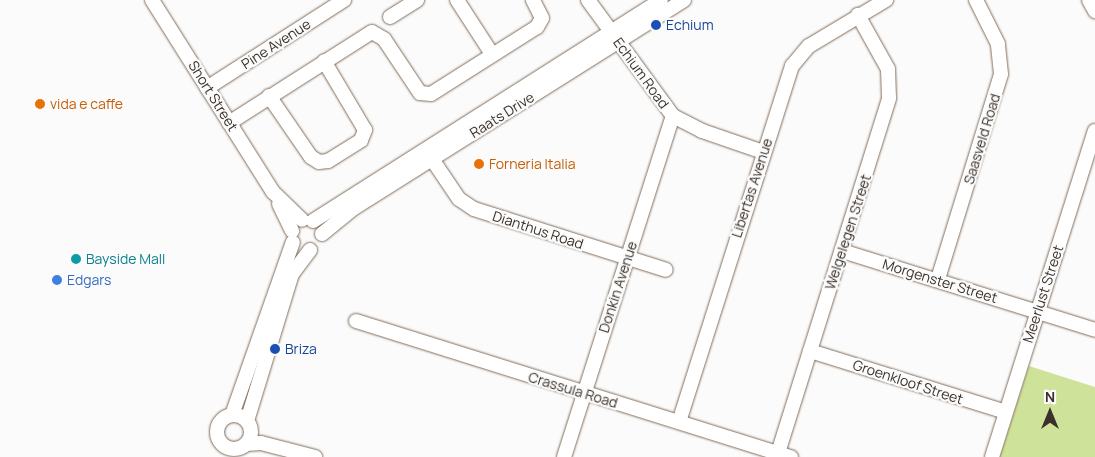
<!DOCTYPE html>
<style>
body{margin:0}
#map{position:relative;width:1095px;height:457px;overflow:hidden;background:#fbfbfb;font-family:Manrope,sans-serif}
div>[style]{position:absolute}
.green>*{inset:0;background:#cee399}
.roads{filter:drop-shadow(0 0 1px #816c5a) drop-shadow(0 0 1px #816c5a)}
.minor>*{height:14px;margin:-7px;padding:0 7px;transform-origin:7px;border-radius:7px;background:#fff}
.minor>.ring{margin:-7px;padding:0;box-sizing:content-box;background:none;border:14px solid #fff;border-radius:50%}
.dots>*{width:14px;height:14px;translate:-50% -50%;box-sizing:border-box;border:2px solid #fbfbfb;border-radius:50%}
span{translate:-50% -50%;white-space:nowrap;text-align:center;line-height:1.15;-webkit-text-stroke:4.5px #fbfbfb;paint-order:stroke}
.transit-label{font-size:14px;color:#164399}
.left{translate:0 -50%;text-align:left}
.street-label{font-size:14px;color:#3a312a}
.food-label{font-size:14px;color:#c56008}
.culture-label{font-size:14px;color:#0d838f}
.shop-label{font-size:14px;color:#366cbe}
.north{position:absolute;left:1025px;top:387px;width:50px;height:50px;-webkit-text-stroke:4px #fbfbfb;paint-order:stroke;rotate:0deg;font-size:14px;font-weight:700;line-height:20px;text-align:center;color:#3a312a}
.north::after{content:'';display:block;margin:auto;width:18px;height:22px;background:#3a312a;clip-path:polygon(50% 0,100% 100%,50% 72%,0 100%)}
</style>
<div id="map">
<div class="green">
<div style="clip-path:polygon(1029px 366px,1095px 387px,1095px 457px,1000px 457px)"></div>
</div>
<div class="roads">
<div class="minor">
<div style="left:152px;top:0;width:227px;rotate:57.8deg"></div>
<div style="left:273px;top:192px;width:40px;rotate:44deg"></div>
<div style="left:457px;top:0;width:64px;rotate:57.1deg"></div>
<div style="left:588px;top:0;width:144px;rotate:53.8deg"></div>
<div style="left:673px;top:116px;width:33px;rotate:27deg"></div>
<div style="left:702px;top:131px;width:65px;rotate:19deg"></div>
<div style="left:1089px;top:0;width:13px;rotate:61deg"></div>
<div style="left:390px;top:17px;width:32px;rotate:-32deg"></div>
<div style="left:207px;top:88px;width:163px;rotate:-32.7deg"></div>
<div style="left:269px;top:96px;width:74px;rotate:55.5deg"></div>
<div style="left:311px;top:157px;width:9px;rotate:32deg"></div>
<div style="left:319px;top:162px;width:9px;rotate:-6deg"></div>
<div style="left:328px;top:161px;width:39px;rotate:-32deg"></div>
<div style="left:361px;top:140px;width:11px;rotate:-68deg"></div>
<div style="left:365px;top:130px;width:80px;rotate:-120.7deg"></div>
<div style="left:229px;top:123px;width:169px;rotate:-32.5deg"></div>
<div style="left:372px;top:32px;width:14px;rotate:30deg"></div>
<div style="left:384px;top:39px;width:65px;rotate:56.3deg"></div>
<div style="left:420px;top:93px;width:11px;rotate:5deg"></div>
<div style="left:431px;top:94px;width:125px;rotate:-32.3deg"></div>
<div style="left:537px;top:27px;width:10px;rotate:-61deg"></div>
<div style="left:542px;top:18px;width:20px;rotate:-117deg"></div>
<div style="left:432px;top:159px;width:48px;rotate:56deg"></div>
<div style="left:459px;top:199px;width:18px;rotate:34deg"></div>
<div style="left:474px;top:209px;width:201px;rotate:17.6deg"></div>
<div style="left:279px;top:204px;width:30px;rotate:64deg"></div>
<div style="left:313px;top:221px;width:412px;rotate:-32.4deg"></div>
<div style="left:322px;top:234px;width:41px;rotate:-39.1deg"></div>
<div style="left:354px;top:208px;width:390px;rotate:-32.2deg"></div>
<div style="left:842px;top:251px;width:265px;rotate:17.3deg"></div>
<div style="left:938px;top:279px;width:214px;rotate:-72.9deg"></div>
<div style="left:1001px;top:74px;width:30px;rotate:-96deg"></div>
<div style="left:998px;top:44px;width:49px;rotate:-116.6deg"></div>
<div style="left:356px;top:321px;width:456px;rotate:17.4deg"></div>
<div style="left:810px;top:351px;width:205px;rotate:17.3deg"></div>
<div style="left:232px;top:415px;width:183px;rotate:-70.6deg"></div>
<div class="ring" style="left:217px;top:415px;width:20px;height:20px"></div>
<div style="left:247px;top:421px;width:154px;rotate:-73deg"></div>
<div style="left:292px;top:274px;width:30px;rotate:-53deg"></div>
<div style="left:679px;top:422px;width:374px;rotate:-72.4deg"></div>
<div style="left:792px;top:66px;width:26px;rotate:-50deg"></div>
<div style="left:809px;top:46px;width:90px;rotate:-30.9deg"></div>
<div style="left:246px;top:444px;width:15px;rotate:-4deg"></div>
<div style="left:261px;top:443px;width:56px;rotate:14.5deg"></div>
<div style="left:778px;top:453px;width:372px;rotate:-72.6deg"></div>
<div style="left:889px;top:98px;width:29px;rotate:-92deg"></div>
<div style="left:888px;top:69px;width:62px;rotate:-119.1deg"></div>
<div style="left:564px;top:457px;width:358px;rotate:-72.3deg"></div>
<div style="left:992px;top:457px;width:342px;rotate:-72.5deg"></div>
</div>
</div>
<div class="dots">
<div style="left:656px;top:25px;background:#1a4fb4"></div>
<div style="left:40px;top:104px;background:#e8710a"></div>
<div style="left:479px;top:164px;background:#e8710a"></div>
<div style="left:76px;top:259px;background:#0f9aa8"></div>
<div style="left:57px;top:280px;background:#3f7fe0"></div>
<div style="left:275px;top:349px;background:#1a4fb4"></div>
</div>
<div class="transit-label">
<span class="left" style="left:666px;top:25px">Echium</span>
<span class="left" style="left:285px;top:349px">Briza</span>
</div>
<div class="street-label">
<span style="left:276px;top:44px;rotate:-33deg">Pine Avenue</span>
<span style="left:641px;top:73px;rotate:54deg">Echium Road</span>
<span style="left:213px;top:96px;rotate:58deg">Short Street</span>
<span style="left:502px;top:115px;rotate:-32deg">Raats Drive</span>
<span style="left:982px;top:139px;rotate:-73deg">Saasveld Road</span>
<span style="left:752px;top:188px;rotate:-72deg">Libertas Avenue</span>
<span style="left:538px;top:230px;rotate:18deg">Dianthus Road</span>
<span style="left:848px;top:232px;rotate:-72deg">Welgelegen Street</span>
<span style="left:940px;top:281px;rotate:17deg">Morgenster Street</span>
<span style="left:618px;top:287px;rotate:-72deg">Donkin Avenue</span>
<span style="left:1043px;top:294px;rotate:-72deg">Meerlust Street</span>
<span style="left:908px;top:382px;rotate:18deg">Groenkloof Street</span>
<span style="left:573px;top:390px;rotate:17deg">Crassula Road</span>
</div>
<div class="food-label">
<span class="left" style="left:50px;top:104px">vida e caffe</span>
<span class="left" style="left:489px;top:164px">Forneria Italia</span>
</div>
<div class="culture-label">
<span class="left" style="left:86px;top:259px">Bayside Mall</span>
</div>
<div class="shop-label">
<span class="left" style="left:67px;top:280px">Edgars</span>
</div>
<div class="north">N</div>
</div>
